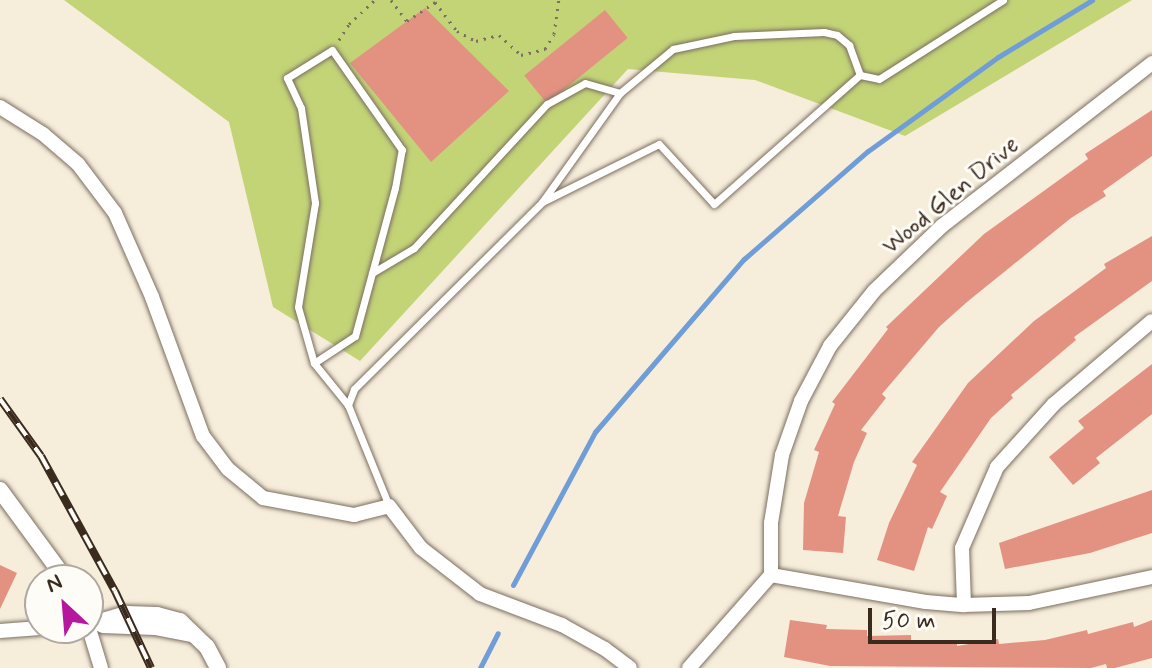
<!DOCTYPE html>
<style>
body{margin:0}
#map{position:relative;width:1152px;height:668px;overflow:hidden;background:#f6eddb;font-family:Mynerve,sans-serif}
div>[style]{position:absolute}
.green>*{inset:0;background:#c3d477}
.stream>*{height:5px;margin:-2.5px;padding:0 2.5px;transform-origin:2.5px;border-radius:2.5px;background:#6f9dd7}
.building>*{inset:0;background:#e39282;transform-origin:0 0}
.path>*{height:3px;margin-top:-1.5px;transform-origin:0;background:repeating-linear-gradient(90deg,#7c6e60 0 2px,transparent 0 8px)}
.roads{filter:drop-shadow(0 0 2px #7c6e60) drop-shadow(0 0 2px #7c6e60)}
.service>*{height:7px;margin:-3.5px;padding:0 3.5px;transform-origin:3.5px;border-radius:3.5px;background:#fff}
.minor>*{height:14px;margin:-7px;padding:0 7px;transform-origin:7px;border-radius:7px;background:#fff}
.tertiary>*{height:16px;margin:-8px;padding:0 8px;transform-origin:8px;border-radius:8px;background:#fff}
.rail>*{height:8px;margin-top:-4px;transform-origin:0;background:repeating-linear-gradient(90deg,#fdfcf7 0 15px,#3b2a1e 0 30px);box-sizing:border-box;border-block:2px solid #3b2a1e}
span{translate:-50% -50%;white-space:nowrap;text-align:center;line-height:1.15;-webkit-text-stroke:6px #fdfcf7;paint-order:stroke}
.street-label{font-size:24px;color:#3b2a1e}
.north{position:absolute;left:24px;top:564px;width:80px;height:80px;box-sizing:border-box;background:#fdfcf7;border:2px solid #afa8a0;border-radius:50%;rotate:334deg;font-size:22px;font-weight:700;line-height:32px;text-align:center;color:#3b2a1e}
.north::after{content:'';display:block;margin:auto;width:28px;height:36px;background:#b5179e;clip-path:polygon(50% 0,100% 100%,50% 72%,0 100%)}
.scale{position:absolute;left:868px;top:608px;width:128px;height:36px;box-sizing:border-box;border:4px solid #3b2a1e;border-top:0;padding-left:10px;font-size:24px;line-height:28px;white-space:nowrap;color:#3b2a1e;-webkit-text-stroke:6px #fdfcf7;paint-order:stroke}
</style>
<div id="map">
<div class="green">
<div style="clip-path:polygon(64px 0,1132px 0,905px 136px,755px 80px,628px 69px,360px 361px,273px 307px,229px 122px)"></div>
</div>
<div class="stream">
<div style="left:513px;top:585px;width:174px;rotate:-61.8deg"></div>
<div style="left:595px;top:432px;width:228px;rotate:-49.3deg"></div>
<div style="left:744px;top:259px;width:164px;rotate:-41.1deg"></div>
<div style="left:868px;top:151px;width:160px;rotate:-35.9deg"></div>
<div style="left:998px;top:57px;width:110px;rotate:-31.2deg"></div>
<div style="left:480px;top:668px;width:39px;rotate:-63deg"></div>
</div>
<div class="building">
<div style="clip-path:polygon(425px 8px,509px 91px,431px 162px,350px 63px)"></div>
<div style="left:605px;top:10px;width:36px;height:104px;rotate:51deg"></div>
<div style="clip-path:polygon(1152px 110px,1152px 156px,1103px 191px,1106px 196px,1071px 218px,967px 302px,939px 327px,882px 394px,886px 398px,861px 430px,867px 433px,854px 462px,838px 516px,846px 517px,843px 553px,803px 550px,804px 503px,819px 452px,814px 450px,835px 404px,832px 402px,888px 329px,886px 327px,984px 234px,1088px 159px,1085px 154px)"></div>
<div style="clip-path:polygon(1152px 236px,1152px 281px,1074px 337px,1076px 340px,1011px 395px,1013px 398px,991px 418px,940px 492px,947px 496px,932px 529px,928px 527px,914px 571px,877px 560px,889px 523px,917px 465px,912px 462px,968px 383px,1034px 321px,1106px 268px,1104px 264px)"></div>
<div style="clip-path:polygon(1152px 364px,1152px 414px,1096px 458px,1100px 463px,1073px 485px,1049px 457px,1084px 428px,1078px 421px)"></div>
<div style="clip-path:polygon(1152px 490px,1152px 533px,1090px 553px,1005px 569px,999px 543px)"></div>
<div style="clip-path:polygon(0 565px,17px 573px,0 609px)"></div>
<div style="clip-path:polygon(790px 620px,827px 625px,826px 629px,867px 630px,867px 636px,911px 635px,911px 643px,957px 644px,957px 646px,998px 639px,999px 644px,1045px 640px,1087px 630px,1088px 634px,1133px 622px,1134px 627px,1152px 620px,1152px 658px,1115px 668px,1107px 668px,1106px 664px,1091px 668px,830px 666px,784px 657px)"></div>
</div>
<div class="path">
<div style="left:391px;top:0;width:26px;rotate:53deg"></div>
<div style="left:407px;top:21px;width:34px;rotate:-34deg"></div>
<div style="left:435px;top:2px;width:36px;rotate:53deg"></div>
<div style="left:457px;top:31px;width:21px;rotate:28deg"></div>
<div style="left:476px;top:41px;width:24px;rotate:-15deg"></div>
<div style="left:499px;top:35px;width:30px;rotate:42deg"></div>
<div style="left:521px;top:55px;width:25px;rotate:-14deg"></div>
<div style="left:545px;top:49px;width:17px;rotate:-59deg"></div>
<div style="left:554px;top:34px;width:34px;rotate:-82deg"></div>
<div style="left:339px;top:40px;width:19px;rotate:-58deg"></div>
<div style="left:349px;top:24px;width:35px;rotate:-43deg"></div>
</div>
<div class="roads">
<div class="service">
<div style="left:544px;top:201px;width:128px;rotate:-26.4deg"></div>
<div style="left:659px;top:144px;width:81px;rotate:47.5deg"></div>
<div style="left:714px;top:204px;width:195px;rotate:-41.5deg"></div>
<div style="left:372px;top:273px;width:49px;rotate:-30.8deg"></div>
<div style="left:414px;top:248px;width:196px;rotate:-47.3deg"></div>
<div style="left:547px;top:104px;width:43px;rotate:-28.9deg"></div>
<div style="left:585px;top:83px;width:36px;rotate:16deg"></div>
<div style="left:314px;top:363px;width:49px;rotate:-33.4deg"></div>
<div style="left:355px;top:336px;width:153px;rotate:-74.9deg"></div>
<div style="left:395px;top:188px;width:39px;rotate:-80deg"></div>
<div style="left:402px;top:150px;width:122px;rotate:-125deg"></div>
<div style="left:332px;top:50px;width:53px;rotate:148.1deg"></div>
<div style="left:287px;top:78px;width:33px;rotate:65deg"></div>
<div style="left:301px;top:108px;width:96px;rotate:81.6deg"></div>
<div style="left:315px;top:203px;width:105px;rotate:99.3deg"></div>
<div style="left:298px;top:307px;width:58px;rotate:74.1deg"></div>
<div style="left:314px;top:363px;width:54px;rotate:51deg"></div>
<div style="left:389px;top:506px;width:109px;rotate:-112.1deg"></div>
<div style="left:348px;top:405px;width:17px;rotate:-69deg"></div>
<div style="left:354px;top:389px;width:265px;rotate:-44.8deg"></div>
<div style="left:542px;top:202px;width:134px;rotate:-54.4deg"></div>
<div style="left:620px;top:93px;width:69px;rotate:-39.7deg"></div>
<div style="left:673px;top:49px;width:62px;rotate:-12deg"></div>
<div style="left:734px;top:36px;width:90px;rotate:-2.5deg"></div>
<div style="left:824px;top:32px;width:13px;rotate:13deg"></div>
<div style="left:837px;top:35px;width:16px;rotate:40deg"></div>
<div style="left:849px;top:45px;width:32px;rotate:70deg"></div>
<div style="left:860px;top:75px;width:19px;rotate:12deg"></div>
<div style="left:879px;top:79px;width:147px;rotate:-32.5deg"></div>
</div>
<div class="minor">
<div style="left:0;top:107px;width:51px;rotate:32.1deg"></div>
<div style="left:43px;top:134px;width:46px;rotate:40.6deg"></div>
<div style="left:78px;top:164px;width:61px;rotate:52.9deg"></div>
<div style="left:115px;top:213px;width:92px;rotate:66.2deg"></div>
<div style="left:152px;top:297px;width:148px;rotate:69.9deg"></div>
<div style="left:203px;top:436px;width:41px;rotate:52.9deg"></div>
<div style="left:228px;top:469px;width:45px;rotate:39.6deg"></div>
<div style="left:263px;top:498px;width:93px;rotate:10.6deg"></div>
<div style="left:354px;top:515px;width:36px;rotate:-14deg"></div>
<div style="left:389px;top:506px;width:53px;rotate:52.7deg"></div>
<div style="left:421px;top:548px;width:75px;rotate:37.9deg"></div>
<div style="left:480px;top:594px;width:88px;rotate:20.7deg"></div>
<div style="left:562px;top:625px;width:49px;rotate:29.2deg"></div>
<div style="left:605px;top:649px;width:31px;rotate:37deg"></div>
<div style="left:771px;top:575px;width:52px;rotate:-90deg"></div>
<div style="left:771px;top:523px;width:69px;rotate:-80.8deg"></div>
<div style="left:782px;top:455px;width:57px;rotate:-70.6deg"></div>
<div style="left:801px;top:401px;width:62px;rotate:-62.2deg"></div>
<div style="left:830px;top:346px;width:70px;rotate:-51.3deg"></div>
<div style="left:874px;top:291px;width:94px;rotate:-43.7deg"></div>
<div style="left:942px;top:226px;width:266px;rotate:-37.8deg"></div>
<div style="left:771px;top:575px;width:157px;rotate:9.9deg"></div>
<div style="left:926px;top:602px;width:38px;rotate:5deg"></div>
<div style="left:964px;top:605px;width:65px;rotate:-1.8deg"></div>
<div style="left:1029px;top:603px;width:126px;rotate:-11.9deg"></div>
<div style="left:964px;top:605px;width:57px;rotate:-92deg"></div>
<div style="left:962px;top:548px;width:88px;rotate:-66.6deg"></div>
<div style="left:997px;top:467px;width:85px;rotate:-47.9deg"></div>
<div style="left:1054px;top:404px;width:128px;rotate:-40.3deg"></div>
<div style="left:88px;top:625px;width:45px;rotate:73.2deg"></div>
<div style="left:0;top:631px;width:40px;rotate:-4.3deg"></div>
<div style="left:689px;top:668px;width:124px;rotate:-48.6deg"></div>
</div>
<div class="tertiary">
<div style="left:0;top:490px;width:112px;rotate:53.7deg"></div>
<div style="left:90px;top:625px;width:38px;rotate:-17deg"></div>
<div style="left:126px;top:614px;width:31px;rotate:2deg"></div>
<div style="left:157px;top:615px;width:24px;rotate:15deg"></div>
<div style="left:180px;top:621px;width:37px;rotate:44deg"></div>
<div style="left:207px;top:647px;width:24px;rotate:62deg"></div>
<div style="left:103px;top:625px;width:52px;rotate:2.2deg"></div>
<div style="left:155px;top:627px;width:38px;rotate:11deg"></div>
</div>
</div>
<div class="rail">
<div style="left:0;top:399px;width:70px;rotate:54.3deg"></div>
<div style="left:41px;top:456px;width:154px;rotate:61.3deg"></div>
<div style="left:115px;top:591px;width:85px;rotate:64.9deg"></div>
</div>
<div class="street-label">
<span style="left:951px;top:196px;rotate:-40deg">Wood Glen Drive</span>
</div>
<div class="north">N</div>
<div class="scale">50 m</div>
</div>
